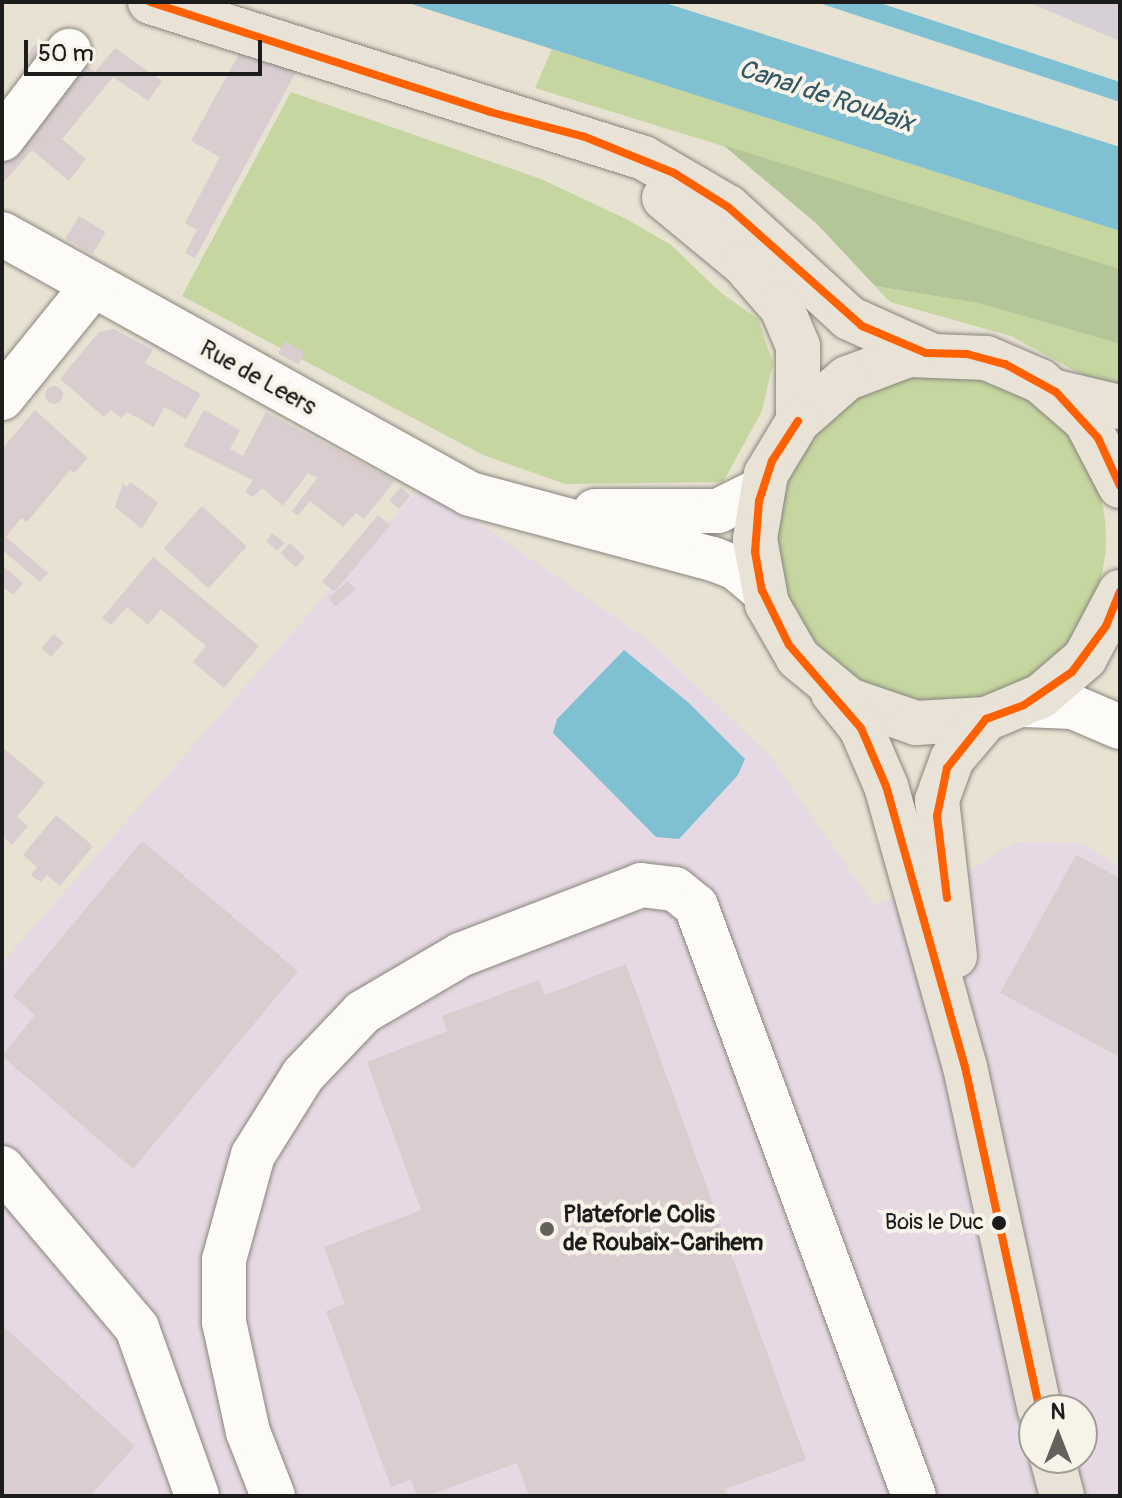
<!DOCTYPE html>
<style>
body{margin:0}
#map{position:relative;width:1122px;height:1498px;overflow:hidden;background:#e8e2d3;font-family:Pangolin,sans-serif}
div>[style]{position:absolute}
.built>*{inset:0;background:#e7d9e3}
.industrial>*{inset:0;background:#d6cfd6}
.green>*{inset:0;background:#c5d6a0}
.round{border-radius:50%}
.forest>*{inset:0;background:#b2c698}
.water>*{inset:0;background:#80c0d3}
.building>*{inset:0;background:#d9cdd0;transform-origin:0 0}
.roads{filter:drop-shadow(0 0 2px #88857e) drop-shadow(0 0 2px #88857e)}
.minor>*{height:44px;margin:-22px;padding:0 22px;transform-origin:22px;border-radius:22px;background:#fcfbf8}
.major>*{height:44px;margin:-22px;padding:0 22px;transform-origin:22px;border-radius:22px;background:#e9e2d6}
.highway>*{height:44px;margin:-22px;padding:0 22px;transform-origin:22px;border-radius:22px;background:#e9e2d6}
.bus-1>*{height:8px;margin:-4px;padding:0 4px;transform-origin:4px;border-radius:4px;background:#ff6000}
.dots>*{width:22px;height:22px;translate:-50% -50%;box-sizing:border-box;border:4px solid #f7f3e8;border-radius:50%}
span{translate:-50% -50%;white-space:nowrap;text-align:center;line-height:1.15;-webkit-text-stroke:8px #f7f3e8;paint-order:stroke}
.bus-label{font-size:22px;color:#1c1c1c}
.right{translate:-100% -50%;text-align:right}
.street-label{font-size:24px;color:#1c1c1c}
.poi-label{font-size:24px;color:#1c1c1c;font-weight:700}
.left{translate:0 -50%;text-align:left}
.water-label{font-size:26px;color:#325865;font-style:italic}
.frame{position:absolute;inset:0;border:4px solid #1c1c1c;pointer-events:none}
.north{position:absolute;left:1018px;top:1394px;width:80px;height:80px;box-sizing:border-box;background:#f7f3e8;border:2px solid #9f9d96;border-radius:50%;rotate:0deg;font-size:22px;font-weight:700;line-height:32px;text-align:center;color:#1c1c1c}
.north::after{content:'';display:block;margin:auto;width:28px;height:36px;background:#63615c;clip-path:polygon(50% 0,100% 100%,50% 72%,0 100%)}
.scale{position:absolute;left:24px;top:40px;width:238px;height:36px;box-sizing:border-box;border:4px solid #1c1c1c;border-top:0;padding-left:10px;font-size:24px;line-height:28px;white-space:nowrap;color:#1c1c1c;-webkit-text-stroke:6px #f7f3e8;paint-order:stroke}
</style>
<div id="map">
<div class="built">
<div style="clip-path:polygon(evenodd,423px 484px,651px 642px,769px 755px,874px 905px,967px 872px,1015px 842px,1080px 843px,1120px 866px,1120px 1496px,2px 1496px,2px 963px,423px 484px,1034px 1410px,1082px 1410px,1082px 1458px,1034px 1458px,1034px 1410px)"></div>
</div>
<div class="industrial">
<div style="clip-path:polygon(1027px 2px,1120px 2px,1120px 41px)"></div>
</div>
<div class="green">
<div style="clip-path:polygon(552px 49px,1120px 231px,1120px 269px,535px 88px)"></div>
<div style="clip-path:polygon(291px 92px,541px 179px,628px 220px,671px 245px,720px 292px,758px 319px,773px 363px,762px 411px,723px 482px,565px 484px,483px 455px,182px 296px)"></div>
<div style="clip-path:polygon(875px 286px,978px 303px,1120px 344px,1120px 395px,1011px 336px,890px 302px)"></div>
<div class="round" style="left:778px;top:374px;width:328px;height:328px"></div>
</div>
<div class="forest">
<div style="clip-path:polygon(723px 145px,1120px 269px,1120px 344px,978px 303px,875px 286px,817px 224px)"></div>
</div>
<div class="water">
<div style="clip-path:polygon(405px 2px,662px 2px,1120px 147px,1120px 231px)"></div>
<div style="clip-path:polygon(816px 2px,877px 2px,1120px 82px,1120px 102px)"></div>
<div style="clip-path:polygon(624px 650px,689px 703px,745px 759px,738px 775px,679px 839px,656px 837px,553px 733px,557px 719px)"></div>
</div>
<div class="building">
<div style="clip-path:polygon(35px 44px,42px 50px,42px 71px,26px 58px)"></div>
<div style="clip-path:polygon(115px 48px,162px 81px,148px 101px,113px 77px,62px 139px,86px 159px,69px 181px,32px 150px,2px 184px,2px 146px,75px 56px,95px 72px)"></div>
<div style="clip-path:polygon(240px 52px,297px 70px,195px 258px,185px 253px,197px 230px,185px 223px,220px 157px,191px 141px)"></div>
<div style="left:79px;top:216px;width:31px;height:26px;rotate:31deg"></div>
<div style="clip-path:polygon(114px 329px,153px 350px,145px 363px,201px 394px,186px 419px,164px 407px,154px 427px,127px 412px,121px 418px,111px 410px,104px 417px,60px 379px,99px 332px)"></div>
<div style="left:285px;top:341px;width:23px;height:14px;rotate:29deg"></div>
<div class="round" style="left:45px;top:386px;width:18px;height:18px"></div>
<div style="clip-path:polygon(35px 410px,88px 458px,74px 473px,70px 470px,27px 522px,21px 518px,6px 537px,48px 573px,40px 582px,2px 550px,2px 449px)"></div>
<div style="clip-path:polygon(204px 410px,240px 430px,230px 449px,243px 456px,266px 412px,395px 481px,364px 519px,356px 513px,343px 527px,310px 501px,298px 516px,292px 511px,317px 478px,308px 473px,283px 506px,262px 488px,253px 497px,245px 492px,253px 480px,184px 446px)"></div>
<div style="clip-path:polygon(130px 482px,158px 502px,142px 529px,115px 507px,123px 483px,127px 487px)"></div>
<div style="left:401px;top:487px;width:13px;height:18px;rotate:42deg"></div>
<div style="left:202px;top:506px;width:60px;height:57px;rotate:42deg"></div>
<div style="left:378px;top:515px;width:16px;height:87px;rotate:40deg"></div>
<div style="clip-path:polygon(272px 533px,285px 543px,277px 551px,266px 541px)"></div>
<div style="left:290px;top:543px;width:21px;height:14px;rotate:43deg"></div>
<div style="clip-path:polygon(153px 557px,259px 646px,224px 688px,193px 662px,206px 646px,161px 609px,148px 625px,127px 607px,111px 625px,102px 618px)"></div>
<div style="clip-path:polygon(2px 565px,23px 583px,13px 595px,2px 586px)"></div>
<div style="left:348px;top:581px;width:11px;height:26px;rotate:49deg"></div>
<div style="left:54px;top:634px;width:13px;height:19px;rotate:42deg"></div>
<div style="clip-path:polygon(2px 747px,45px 783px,17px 817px,28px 826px,12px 845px,2px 836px)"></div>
<div style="clip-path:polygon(56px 815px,93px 846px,60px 886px,47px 875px,41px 882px,31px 875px,37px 867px,23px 855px)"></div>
<div style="clip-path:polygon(142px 841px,298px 971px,133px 1169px,2px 1056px,35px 1015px,13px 996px)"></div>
<div style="clip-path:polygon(1076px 855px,1120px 878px,1120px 1057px,1000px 993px)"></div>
<div style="clip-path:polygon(626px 964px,806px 1460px,725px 1489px,728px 1496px,529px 1496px,517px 1463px,427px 1496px,417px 1496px,411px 1480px,391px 1487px,326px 1311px,345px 1304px,324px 1247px,421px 1210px,367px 1062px,447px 1031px,442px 1016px,539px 980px,545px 995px)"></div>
<div style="clip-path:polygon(2px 1325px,135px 1446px,90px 1496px,2px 1496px)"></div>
</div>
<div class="roads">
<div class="minor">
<div style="left:2px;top:139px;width:111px;rotate:-52.7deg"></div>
<div style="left:2px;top:234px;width:535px;rotate:29.05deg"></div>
<div style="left:470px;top:494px;width:252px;rotate:15deg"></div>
<div style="left:713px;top:559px;width:25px;rotate:21deg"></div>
<div style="left:736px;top:568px;width:34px;rotate:40deg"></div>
<div style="left:2px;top:398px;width:143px;rotate:-51deg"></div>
<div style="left:595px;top:511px;width:123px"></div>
<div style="left:718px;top:511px;width:49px;rotate:-26.6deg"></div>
<div style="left:1024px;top:705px;width:49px;rotate:2.3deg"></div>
<div style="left:1073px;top:707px;width:51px;rotate:23.1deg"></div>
<div style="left:2px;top:1168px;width:209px;rotate:49.8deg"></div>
<div style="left:137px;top:1328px;width:178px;rotate:70.3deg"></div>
<div style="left:273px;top:1496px;width:69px;rotate:-111.3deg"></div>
<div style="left:248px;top:1432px;width:113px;rotate:-102.3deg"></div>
<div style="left:224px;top:1322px;width:62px;rotate:-90deg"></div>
<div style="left:224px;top:1260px;width:109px;rotate:-74.6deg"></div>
<div style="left:253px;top:1155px;width:94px;rotate:-58deg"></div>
<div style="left:303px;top:1075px;width:87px;rotate:-46.4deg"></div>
<div style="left:363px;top:1012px;width:113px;rotate:-30.4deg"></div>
<div style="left:460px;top:955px;width:194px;rotate:-21.1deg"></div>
<div style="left:641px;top:885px;width:34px;rotate:7deg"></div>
<div style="left:675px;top:889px;width:27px;rotate:39deg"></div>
<div style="left:696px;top:906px;width:629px;rotate:69.72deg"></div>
</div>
<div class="major">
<div style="left:150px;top:2px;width:518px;rotate:17.53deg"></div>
<div style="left:644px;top:158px;width:97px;rotate:30.3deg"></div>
<div style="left:728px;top:207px;width:164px;rotate:42.5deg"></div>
<div style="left:849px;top:318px;width:85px;rotate:24.4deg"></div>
<div style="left:664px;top:198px;width:104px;rotate:39.5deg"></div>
<div style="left:744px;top:264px;width:58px;rotate:49.2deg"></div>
<div style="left:782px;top:308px;width:41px;rotate:67.2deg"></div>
<div style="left:798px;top:346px;width:75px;rotate:90deg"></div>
<div style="left:1120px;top:486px;width:73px;rotate:-117.6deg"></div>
<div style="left:1086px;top:421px;width:61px;rotate:-139deg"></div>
<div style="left:1040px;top:381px;width:59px;rotate:-156.9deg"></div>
<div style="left:986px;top:358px;width:77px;rotate:-177.8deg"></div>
<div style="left:909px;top:355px;width:66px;rotate:159.6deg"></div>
<div style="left:847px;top:378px;width:65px;rotate:138.7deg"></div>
<div style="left:798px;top:421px;width:62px;rotate:121.1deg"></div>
<div style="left:766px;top:474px;width:66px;rotate:99.6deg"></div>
<div style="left:755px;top:539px;width:66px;rotate:79.5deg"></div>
<div style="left:767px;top:604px;width:62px;rotate:60.1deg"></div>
<div style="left:798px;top:658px;width:66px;rotate:39.5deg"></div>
<div style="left:849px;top:700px;width:71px;rotate:18.9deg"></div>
<div style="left:916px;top:723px;width:70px;rotate:-3.3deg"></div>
<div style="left:986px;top:719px;width:60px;rotate:-22.7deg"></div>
<div style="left:1041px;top:696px;width:58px;rotate:-40.8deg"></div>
<div style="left:1085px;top:658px;width:75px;rotate:-62.1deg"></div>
<div style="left:833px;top:693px;width:45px;rotate:51.3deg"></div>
<div style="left:861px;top:728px;width:63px;rotate:66.7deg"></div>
<div style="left:886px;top:786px;width:292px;rotate:74.3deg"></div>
<div style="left:965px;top:1067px;width:351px;rotate:77.7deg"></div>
<div style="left:955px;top:956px;width:157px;rotate:-96.6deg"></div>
<div style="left:937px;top:800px;width:44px;rotate:-69.9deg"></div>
<div style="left:952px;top:759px;width:52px;rotate:-49.6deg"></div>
<div style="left:1052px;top:1458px;width:39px;rotate:75deg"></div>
</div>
<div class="highway">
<div style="left:1056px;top:392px;width:66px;rotate:13.2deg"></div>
</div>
</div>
<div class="bus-1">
<div style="left:150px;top:2px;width:357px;rotate:17.9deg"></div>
<div style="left:490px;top:112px;width:98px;rotate:14.7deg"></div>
<div style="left:585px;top:137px;width:96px;rotate:22deg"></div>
<div style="left:674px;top:173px;width:64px;rotate:32.2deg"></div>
<div style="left:728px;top:207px;width:179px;rotate:41.6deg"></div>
<div style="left:862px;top:326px;width:69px;rotate:22.9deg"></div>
<div style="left:926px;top:353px;width:41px;rotate:1.4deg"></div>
<div style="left:967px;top:354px;width:39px;rotate:15deg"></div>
<div style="left:1005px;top:364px;width:58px;rotate:28.8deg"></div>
<div style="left:1056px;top:392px;width:62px;rotate:47.6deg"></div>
<div style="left:1098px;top:438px;width:53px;rotate:65.4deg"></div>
<div style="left:798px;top:421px;width:48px;rotate:123deg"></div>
<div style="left:772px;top:461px;width:42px;rotate:108deg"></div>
<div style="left:759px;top:501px;width:51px;rotate:94.5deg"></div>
<div style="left:755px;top:552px;width:39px;rotate:80deg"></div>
<div style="left:762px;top:590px;width:61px;rotate:63.9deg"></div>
<div style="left:789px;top:645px;width:110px;rotate:49.1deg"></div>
<div style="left:861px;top:728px;width:63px;rotate:66.7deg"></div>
<div style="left:886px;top:786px;width:292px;rotate:74.3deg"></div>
<div style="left:965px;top:1067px;width:351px;rotate:77.7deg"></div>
<div style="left:947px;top:898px;width:83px;rotate:-97deg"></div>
<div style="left:937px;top:816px;width:49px;rotate:-78.2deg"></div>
<div style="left:947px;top:768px;width:63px;rotate:-51.5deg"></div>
<div style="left:986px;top:719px;width:40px;rotate:-20.2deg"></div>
<div style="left:1024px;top:705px;width:58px;rotate:-34.5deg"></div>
<div style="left:1072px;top:672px;width:57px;rotate:-53.5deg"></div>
<div style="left:1106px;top:626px;width:37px;rotate:-68deg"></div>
</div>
<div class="dots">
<div style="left:999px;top:1223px;background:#1c1c1c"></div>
<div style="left:547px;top:1229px;background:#63615c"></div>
</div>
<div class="bus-label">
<span class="right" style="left:984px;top:1223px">Bois le Duc</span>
</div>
<div class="street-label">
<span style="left:258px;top:378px;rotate:29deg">Rue de Leers</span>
</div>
<div class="poi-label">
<span class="left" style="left:563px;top:1229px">Plateforle Colis<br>de Roubaix-Carihem</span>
</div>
<div class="water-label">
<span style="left:826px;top:97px;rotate:18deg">Canal de Roubaix</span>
</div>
<div class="frame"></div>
<div class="north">N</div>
<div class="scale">50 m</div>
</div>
